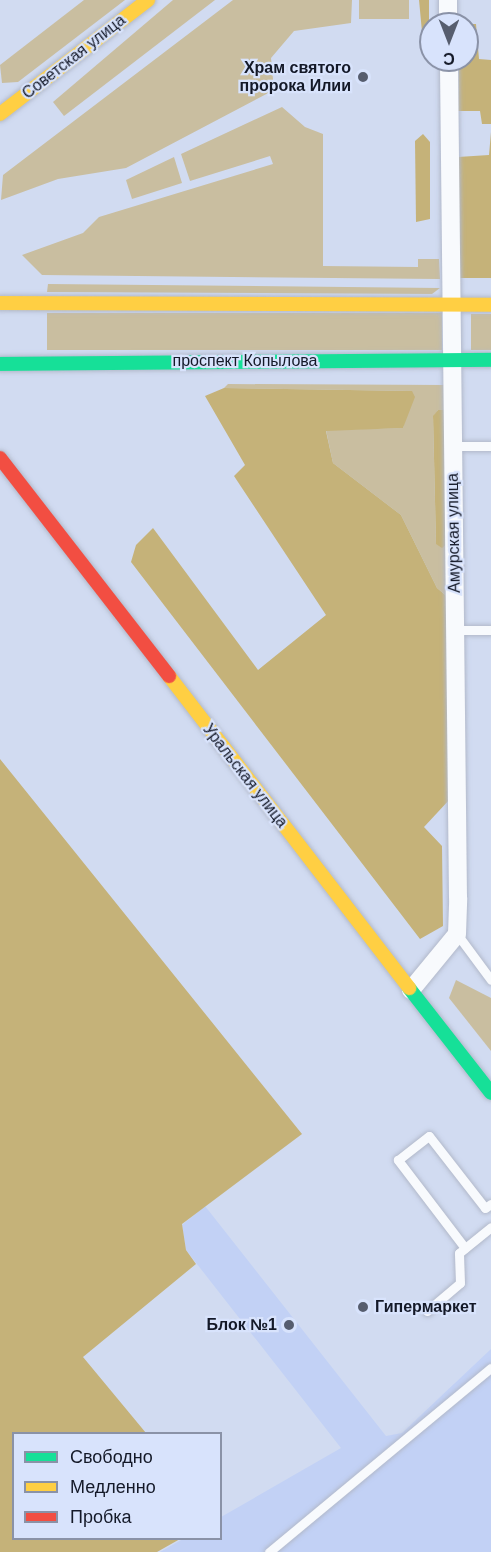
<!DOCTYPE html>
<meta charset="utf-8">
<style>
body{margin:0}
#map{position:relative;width:491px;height:1552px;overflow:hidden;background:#d1dbf1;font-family:Helvetica,sans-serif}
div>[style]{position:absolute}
.built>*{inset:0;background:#c2d1f5}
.green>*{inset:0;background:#c9bea0;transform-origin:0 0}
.forest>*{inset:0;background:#c5b279}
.roads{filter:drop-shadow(0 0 2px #b2b9ca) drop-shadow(0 0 2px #b2b9ca)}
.lane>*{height:9px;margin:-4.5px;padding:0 4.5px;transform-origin:4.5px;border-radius:4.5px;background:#f8fafd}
.street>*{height:18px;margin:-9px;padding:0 9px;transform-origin:9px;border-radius:9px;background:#f8fafd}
.fast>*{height:14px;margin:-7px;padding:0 7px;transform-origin:7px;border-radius:7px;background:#16e098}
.slow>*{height:14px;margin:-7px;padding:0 7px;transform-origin:7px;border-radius:7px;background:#ffcf43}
.jam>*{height:14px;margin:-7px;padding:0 7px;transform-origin:7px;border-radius:7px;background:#f24e42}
.dots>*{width:16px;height:16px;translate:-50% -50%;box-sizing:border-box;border:3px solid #d8e3fc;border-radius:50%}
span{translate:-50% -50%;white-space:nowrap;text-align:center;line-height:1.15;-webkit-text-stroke:4.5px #d8e3fc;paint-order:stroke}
.street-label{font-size:16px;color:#141928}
.poi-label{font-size:16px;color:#141928;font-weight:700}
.right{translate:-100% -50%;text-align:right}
.left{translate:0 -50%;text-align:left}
.legend{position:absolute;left:12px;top:1432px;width:210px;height:108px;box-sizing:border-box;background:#d8e3fc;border:2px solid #8a92a7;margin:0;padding:8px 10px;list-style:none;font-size:18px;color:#141928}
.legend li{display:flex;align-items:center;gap:12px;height:30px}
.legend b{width:30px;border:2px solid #8a92a7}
.north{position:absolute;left:419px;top:12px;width:60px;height:60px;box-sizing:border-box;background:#d8e3fc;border:2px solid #8a92a7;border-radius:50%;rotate:180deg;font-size:16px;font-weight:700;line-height:24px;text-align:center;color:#141928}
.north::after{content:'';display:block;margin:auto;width:21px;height:27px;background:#565d6e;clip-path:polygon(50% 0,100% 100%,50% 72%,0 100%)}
</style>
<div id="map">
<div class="built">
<div style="clip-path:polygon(205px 1206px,386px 1436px,402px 1433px,491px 1349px,491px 1552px,160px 1552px,183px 1539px,220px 1538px,221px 1517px,341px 1448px,186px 1250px,182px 1225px)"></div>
</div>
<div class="green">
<div style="clip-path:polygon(84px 0,125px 0,18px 82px,2px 83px,0 65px)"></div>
<div style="clip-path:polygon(173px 0,215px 0,64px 116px,53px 102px)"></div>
<div style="clip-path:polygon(233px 0,352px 0,351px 23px,294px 31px,271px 58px,274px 90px,126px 168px,58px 179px,1px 200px,3px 175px)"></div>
<div style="left:359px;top:0;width:50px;height:19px"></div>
<div style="clip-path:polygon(282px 107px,305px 127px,323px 134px,323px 266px,418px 267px,418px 259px,439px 259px,440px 279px,42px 275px,22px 255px,83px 233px,99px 217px,273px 164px,270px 156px,190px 181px,181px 154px)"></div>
<div style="clip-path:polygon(174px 157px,182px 183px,132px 199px,126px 180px)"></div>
<div style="clip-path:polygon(48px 284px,440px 288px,432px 294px,47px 292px)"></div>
<div style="left:47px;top:313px;width:395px;height:37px"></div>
<div style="left:471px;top:314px;width:20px;height:36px"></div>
<div style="clip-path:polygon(228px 384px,446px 385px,448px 417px,438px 410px,433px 417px,436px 544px,449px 542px,450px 599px,437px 588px,401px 515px,333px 463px,326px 430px,403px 428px,412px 391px,224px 388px)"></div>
<div style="clip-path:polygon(456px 980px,491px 998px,491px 1051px,449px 998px)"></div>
</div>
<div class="forest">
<div style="clip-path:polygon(419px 0,429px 0,429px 22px,422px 32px)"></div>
<div style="clip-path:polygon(467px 24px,476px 24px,479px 59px,491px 60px,491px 124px,482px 124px,480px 111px,458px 111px,459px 60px,467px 60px)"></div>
<div style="clip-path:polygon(491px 132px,491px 278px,458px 278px,458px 157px,489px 155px)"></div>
<div style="clip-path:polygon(423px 134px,430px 142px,430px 219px,416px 222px,415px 141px)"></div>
<div style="clip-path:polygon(224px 388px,412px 391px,415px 397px,403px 428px,326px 431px,333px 463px,401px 515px,437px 588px,450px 599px,450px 799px,424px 827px,442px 846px,443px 926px,420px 939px,131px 562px,136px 545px,153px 528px,258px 670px,326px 615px,234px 476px,245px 465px,205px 396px)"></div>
<div style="clip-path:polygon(438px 410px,445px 410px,449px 542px,442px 548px,436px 544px,433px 416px)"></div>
<div style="clip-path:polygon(0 759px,302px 1134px,182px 1224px,186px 1250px,196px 1264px,83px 1357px,146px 1433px,14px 1434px,14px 1538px,180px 1539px,157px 1552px,0 1552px)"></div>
</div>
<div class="roads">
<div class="lane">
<div style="left:453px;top:446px;width:38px"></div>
<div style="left:455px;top:630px;width:36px"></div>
<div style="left:457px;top:934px;width:57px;rotate:53.5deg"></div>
<div style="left:465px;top:1248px;width:111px;rotate:-127.3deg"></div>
<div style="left:398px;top:1160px;width:39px;rotate:-38deg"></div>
<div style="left:429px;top:1136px;width:91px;rotate:52.1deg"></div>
<div style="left:485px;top:1208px;width:7px;rotate:-34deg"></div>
<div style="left:427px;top:1311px;width:43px;rotate:-40.3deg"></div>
<div style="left:460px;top:1283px;width:30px;rotate:-92deg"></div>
<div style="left:459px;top:1253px;width:41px;rotate:-39.1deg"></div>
<div style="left:269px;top:1552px;width:288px;rotate:-39.7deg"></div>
</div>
<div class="street">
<div style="left:448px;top:0;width:24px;rotate:90deg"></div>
<div style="left:411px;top:990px;width:72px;rotate:-50.6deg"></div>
<div style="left:457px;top:934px;width:36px;rotate:-88deg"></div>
<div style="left:458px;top:898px;width:838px;rotate:-90.62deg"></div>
</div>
<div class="fast">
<div style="left:0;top:364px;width:491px;rotate:-0.5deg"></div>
<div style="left:409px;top:988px;width:133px;rotate:52deg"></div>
</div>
<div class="slow">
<div style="left:0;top:114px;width:187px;rotate:-37.6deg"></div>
<div style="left:0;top:303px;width:491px;rotate:0.2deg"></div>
<div style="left:169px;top:676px;width:394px;rotate:52.4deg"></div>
</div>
<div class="jam">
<div style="left:0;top:458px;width:276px;rotate:52.2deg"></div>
</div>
</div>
<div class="dots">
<div style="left:363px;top:77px;background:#565d6e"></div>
<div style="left:363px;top:1307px;background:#565d6e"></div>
<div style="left:289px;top:1325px;background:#565d6e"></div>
</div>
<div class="street-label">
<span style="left:74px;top:57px;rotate:-38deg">Советская улица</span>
<span style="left:245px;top:361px">проспект Копылова</span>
<span style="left:454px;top:533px;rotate:-91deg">Амурская улица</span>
<span style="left:245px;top:776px;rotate:52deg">Уральская улица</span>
</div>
<div class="poi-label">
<span class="right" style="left:351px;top:77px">Храм святого<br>пророка Илии</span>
<span class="left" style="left:375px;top:1307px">Гипермаркет</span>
<span class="right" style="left:277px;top:1325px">Блок №1</span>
</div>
<ul class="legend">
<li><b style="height:8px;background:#16e098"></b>Свободно</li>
<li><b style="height:8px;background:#ffcf43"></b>Медленно</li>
<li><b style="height:8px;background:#f24e42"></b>Пробка</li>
</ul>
<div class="north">С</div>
</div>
